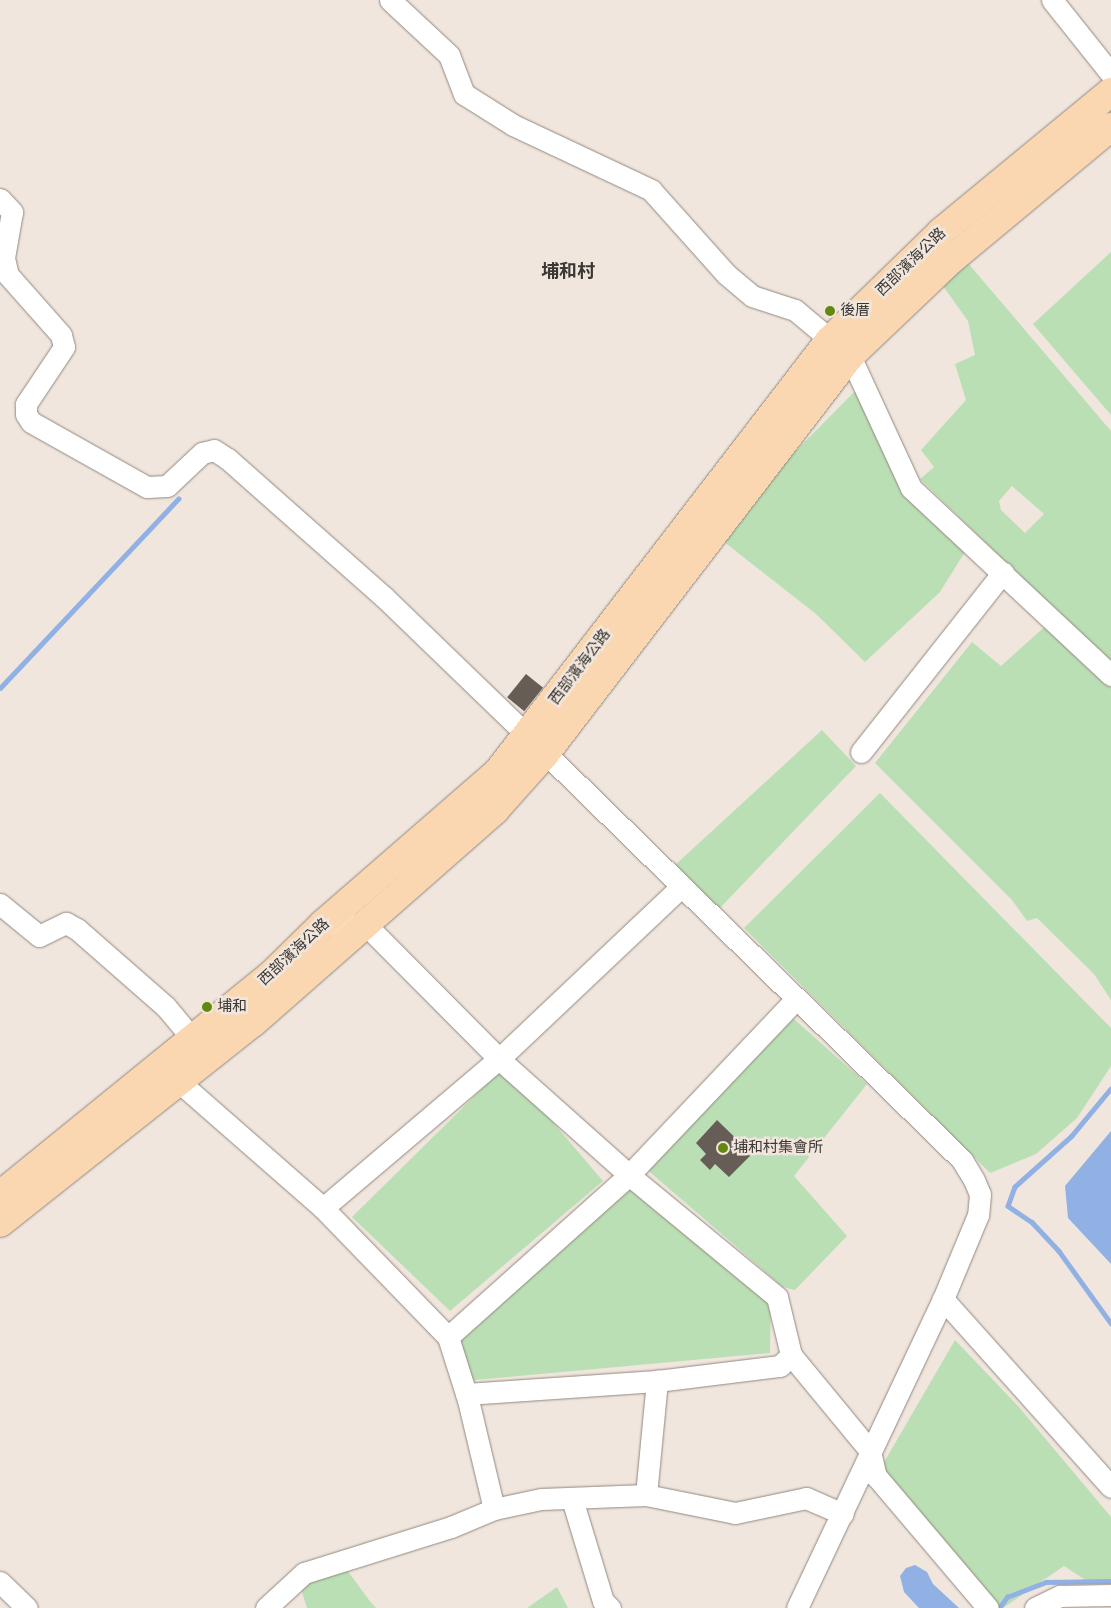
<!DOCTYPE html>
<meta charset="utf-8">
<style>
body{margin:0}
#map{position:relative;width:1111px;height:1608px;overflow:hidden;background:#f0e6dd;font-family:"Nunito Sans","Noto Sans TC",sans-serif}
div>[style]{position:absolute}
.green>*{inset:0;background:#bbdfb4}
.water>*{inset:0;background:#91b1e4}
.stream>*{height:4.5px;margin:-2.25px;padding:0 2.25px;transform-origin:2.25px;border-radius:2.25px;background:#91b1e4}
.building>*{inset:0;background:#665e56;transform-origin:0 0}
.roads{filter:drop-shadow(0 0 1px #918880) drop-shadow(0 0 1px #918880)}
.minor>*{height:21px;margin:-10.5px;padding:0 10.5px;transform-origin:10.5px;border-radius:10.5px;background:#fff}
.major>*{height:28px;margin:-14px;padding:0 14px;transform-origin:14px;border-radius:14px;background:#fad7b1}
.dots>*{width:14px;height:14px;translate:-50% -50%;box-sizing:border-box;border:2px solid #f0e6dd;border-radius:50%}
span{translate:-50% -50%;white-space:nowrap;text-align:center;line-height:1.15;-webkit-text-stroke:5px #f0e6dd;paint-order:stroke}
.street-label{font-size:15px;color:#3b3733}
.poi-label{font-size:15px;color:#3b3733}
.left{translate:0 -50%;text-align:left}
.quarter-label{font-size:18px;color:#3b3733;font-weight:700}
</style>
<div id="map">
<div class="green">
<div style="clip-path:polygon(1111px 252px,1111px 415px,1033px 324px)"></div>
<div style="clip-path:polygon(evenodd,967px 262px,1111px 431px,1111px 664px,920px 479px,934px 467px,921px 450px,966px 400px,955px 364px,975px 355px,968px 321px,941px 283px,967px 262px,1012px 486px,1044px 514px,1025px 533px,1001px 510px,999px 501px,1012px 486px)"></div>
<div style="clip-path:polygon(860px 386px,876px 426px,968px 547px,940px 592px,865px 662px,816px 614px,714px 534px)"></div>
<div style="clip-path:polygon(1049px 623px,1111px 685px,1111px 1000px,1094px 974px,1037px 918px,1027px 921px,1012px 900px,875px 763px,972px 642px,1001px 666px)"></div>
<div style="clip-path:polygon(822px 730px,856px 766px,718px 910px,674px 866px)"></div>
<div style="clip-path:polygon(880px 793px,1111px 1028px,1111px 1066px,1077px 1118px,1036px 1154px,990px 1173px,744px 928px)"></div>
<div style="clip-path:polygon(794px 1019px,867px 1084px,794px 1176px,847px 1236px,795px 1290px,783px 1287px,644px 1167px,706px 1090px)"></div>
<div style="clip-path:polygon(505px 1066px,603px 1181px,450px 1311px,352px 1217px)"></div>
<div style="clip-path:polygon(631px 1189px,771px 1291px,770px 1353px,463px 1381px,456px 1330px)"></div>
<div style="clip-path:polygon(955px 1340px,1018px 1406px,1111px 1517px,1111px 1581px,1087px 1581px,1064px 1566px,1003px 1608px,988px 1608px,876px 1476px)"></div>
<div style="clip-path:polygon(339px 1559px,369px 1600px,376px 1608px,307px 1608px,297px 1576px)"></div>
<div style="clip-path:polygon(557px 1587px,568px 1608px,527px 1608px)"></div>
</div>
<div class="water">
<div style="clip-path:polygon(1111px 1131px,1111px 1264px,1068px 1218px,1065px 1186px)"></div>
<div style="clip-path:polygon(915px 1565px,927px 1572px,933px 1584px,959px 1608px,919px 1608px,904px 1592px,900px 1576px,906px 1568px)"></div>
</div>
<div class="stream">
<div style="left:0;top:688px;width:260px;rotate:-46.7deg"></div>
<div style="left:1111px;top:1089px;width:61px;rotate:129.7deg"></div>
<div style="left:1072px;top:1136px;width:76px;rotate:138.2deg"></div>
<div style="left:1015px;top:1187px;width:20px;rotate:110deg"></div>
<div style="left:1008px;top:1206px;width:29px;rotate:34deg"></div>
<div style="left:1032px;top:1222px;width:40px;rotate:47deg"></div>
<div style="left:1059px;top:1251px;width:89px;rotate:54.2deg"></div>
<div style="left:999px;top:1608px;width:14px;rotate:-54deg"></div>
<div style="left:1007px;top:1597px;width:42px;rotate:-21deg"></div>
<div style="left:1046px;top:1582px;width:65px;rotate:-0.9deg"></div>
</div>
<div class="building">
<div style="left:526px;top:674px;width:22px;height:30px;rotate:39deg"></div>
<div style="clip-path:polygon(717px 1120px,752px 1154px,729px 1177px,715px 1164px,710px 1170px,700px 1160px,706px 1154px,696px 1143px)"></div>
</div>
<div class="roads">
<div class="minor">
<div style="left:390px;top:0;width:81px;rotate:43deg"></div>
<div style="left:449px;top:55px;width:42px;rotate:69deg"></div>
<div style="left:464px;top:94px;width:58px;rotate:32.3deg"></div>
<div style="left:513px;top:125px;width:153px;rotate:25.2deg"></div>
<div style="left:651px;top:190px;width:113px;rotate:48.2deg"></div>
<div style="left:726px;top:274px;width:34px;rotate:40deg"></div>
<div style="left:752px;top:296px;width:45px;rotate:18deg"></div>
<div style="left:795px;top:310px;width:72px;rotate:39.9deg"></div>
<div style="left:850px;top:356px;width:145px;rotate:65.2deg"></div>
<div style="left:911px;top:488px;width:274px;rotate:43.1deg"></div>
<div style="left:1052px;top:0;width:95px;rotate:51.4deg"></div>
<div style="left:0;top:199px;width:18px;rotate:47deg"></div>
<div style="left:12px;top:212px;width:47px;rotate:99.9deg"></div>
<div style="left:4px;top:258px;width:17px;rotate:77deg"></div>
<div style="left:8px;top:275px;width:80px;rotate:48.5deg"></div>
<div style="left:61px;top:335px;width:12px;rotate:76deg"></div>
<div style="left:64px;top:347px;width:69px;rotate:123.7deg"></div>
<div style="left:26px;top:404px;width:10px;rotate:90deg"></div>
<div style="left:26px;top:414px;width:9px;rotate:58deg"></div>
<div style="left:31px;top:422px;width:133px;rotate:29.3deg"></div>
<div style="left:147px;top:487px;width:20px;rotate:-3deg"></div>
<div style="left:167px;top:486px;width:48px;rotate:-43.3deg"></div>
<div style="left:202px;top:453px;width:12px;rotate:-14deg"></div>
<div style="left:214px;top:450px;width:17px;rotate:33deg"></div>
<div style="left:228px;top:459px;width:208px;rotate:41.5deg"></div>
<div style="left:384px;top:597px;width:200px;rotate:44deg"></div>
<div style="left:528px;top:736px;width:607px;rotate:44.33deg"></div>
<div style="left:962px;top:1160px;width:23px;rotate:59deg"></div>
<div style="left:974px;top:1180px;width:15px;rotate:67deg"></div>
<div style="left:980px;top:1194px;width:21px;rotate:95deg"></div>
<div style="left:978px;top:1215px;width:91px;rotate:112.6deg"></div>
<div style="left:943px;top:1299px;width:342px;rotate:115.3deg"></div>
<div style="left:861px;top:752px;width:229px;rotate:-51.7deg"></div>
<div style="left:0;top:904px;width:50px;rotate:39.4deg"></div>
<div style="left:39px;top:936px;width:30px;rotate:-26deg"></div>
<div style="left:66px;top:923px;width:13px;rotate:29deg"></div>
<div style="left:77px;top:929px;width:118px;rotate:41.2deg"></div>
<div style="left:166px;top:1007px;width:56px;rotate:50.1deg"></div>
<div style="left:323px;top:924px;width:44px;rotate:2.6deg"></div>
<div style="left:367px;top:926px;width:187px;rotate:45.2deg"></div>
<div style="left:499px;top:1059px;width:174px;rotate:41.7deg"></div>
<div style="left:629px;top:1175px;width:192px;rotate:39.5deg"></div>
<div style="left:777px;top:1297px;width:60px;rotate:76.4deg"></div>
<div style="left:791px;top:1355px;width:124px;rotate:50.5deg"></div>
<div style="left:870px;top:1451px;width:26px;rotate:77deg"></div>
<div style="left:876px;top:1476px;width:173px;rotate:49.7deg"></div>
<div style="left:178px;top:1081px;width:193px;rotate:41.2deg"></div>
<div style="left:323px;top:1208px;width:180px;rotate:45.9deg"></div>
<div style="left:448px;top:1337px;width:66px;rotate:72.4deg"></div>
<div style="left:468px;top:1400px;width:112px;rotate:76.6deg"></div>
<div style="left:323px;top:1208px;width:231px;rotate:-40.3deg"></div>
<div style="left:499px;top:1059px;width:249px;rotate:-43.4deg"></div>
<div style="left:943px;top:1299px;width:252px;rotate:48.2deg"></div>
<div style="left:448px;top:1337px;width:243px;rotate:-41.8deg"></div>
<div style="left:629px;top:1175px;width:241px;rotate:-46.5deg"></div>
<div style="left:466px;top:1394px;width:191px;rotate:-3.9deg"></div>
<div style="left:657px;top:1381px;width:124px;rotate:-7deg"></div>
<div style="left:780px;top:1366px;width:16px;rotate:-45deg"></div>
<div style="left:646px;top:1495px;width:115px;rotate:-84.5deg"></div>
<div style="left:572px;top:1499px;width:107px;rotate:73.1deg"></div>
<div style="left:603px;top:1601px;width:10px;rotate:45deg"></div>
<div style="left:0;top:1582px;width:37px;rotate:44deg"></div>
<div style="left:266px;top:1608px;width:52px;rotate:-42.6deg"></div>
<div style="left:304px;top:1573px;width:154px;rotate:-17.4deg"></div>
<div style="left:451px;top:1527px;width:47px;rotate:-22.7deg"></div>
<div style="left:494px;top:1509px;width:48px;rotate:-12deg"></div>
<div style="left:541px;top:1499px;width:105px;rotate:-2.2deg"></div>
<div style="left:646px;top:1495px;width:91px;rotate:11.4deg"></div>
<div style="left:735px;top:1513px;width:73px;rotate:-11.9deg"></div>
<div style="left:806px;top:1498px;width:40px;rotate:23.4deg"></div>
<div style="left:1035px;top:1608px;width:28px;rotate:-26deg"></div>
<div style="left:1060px;top:1596px;width:51px;rotate:-1.1deg"></div>
</div>
<div class="major">
<div style="left:0;top:1195px;width:350px;rotate:-39.1deg"></div>
<div style="left:272px;top:974px;width:71px;rotate:-44.4deg"></div>
<div style="left:323px;top:924px;width:230px;rotate:-41deg"></div>
<div style="left:497px;top:773px;width:545px;rotate:-52.46deg"></div>
<div style="left:829px;top:341px;width:156px;rotate:-44.2deg"></div>
<div style="left:941px;top:232px;width:220px;rotate:-39.5deg"></div>
<div style="left:0;top:1223px;width:324px;rotate:-38.4deg"></div>
<div style="left:254px;top:1022px;width:321px;rotate:-41.3deg"></div>
<div style="left:495px;top:810px;width:75px;rotate:-48.2deg"></div>
<div style="left:545px;top:754px;width:501px;rotate:-52.54deg"></div>
<div style="left:850px;top:356px;width:141px;rotate:-43.6deg"></div>
<div style="left:952px;top:259px;width:207px;rotate:-39.7deg"></div>
</div>
</div>
<div class="dots">
<div style="left:830px;top:311px;background:#63880f"></div>
<div style="left:207px;top:1007px;background:#63880f"></div>
<div style="left:723px;top:1148px;background:#63880f"></div>
</div>
<div class="street-label">
<span style="left:911px;top:262px;rotate:-44deg">西部濱海公路</span>
<span style="left:580px;top:667px;rotate:-53deg">西部濱海公路</span>
<span style="left:294px;top:952px;rotate:-43deg">西部濱海公路</span>
</div>
<div class="poi-label">
<span class="left" style="left:840px;top:311px">後厝</span>
<span class="left" style="left:217px;top:1007px">埔和</span>
<span class="left" style="left:733px;top:1148px">埔和村集會所</span>
</div>
<div class="quarter-label">
<span style="left:568px;top:271px">埔和村</span>
</div>
</div>
